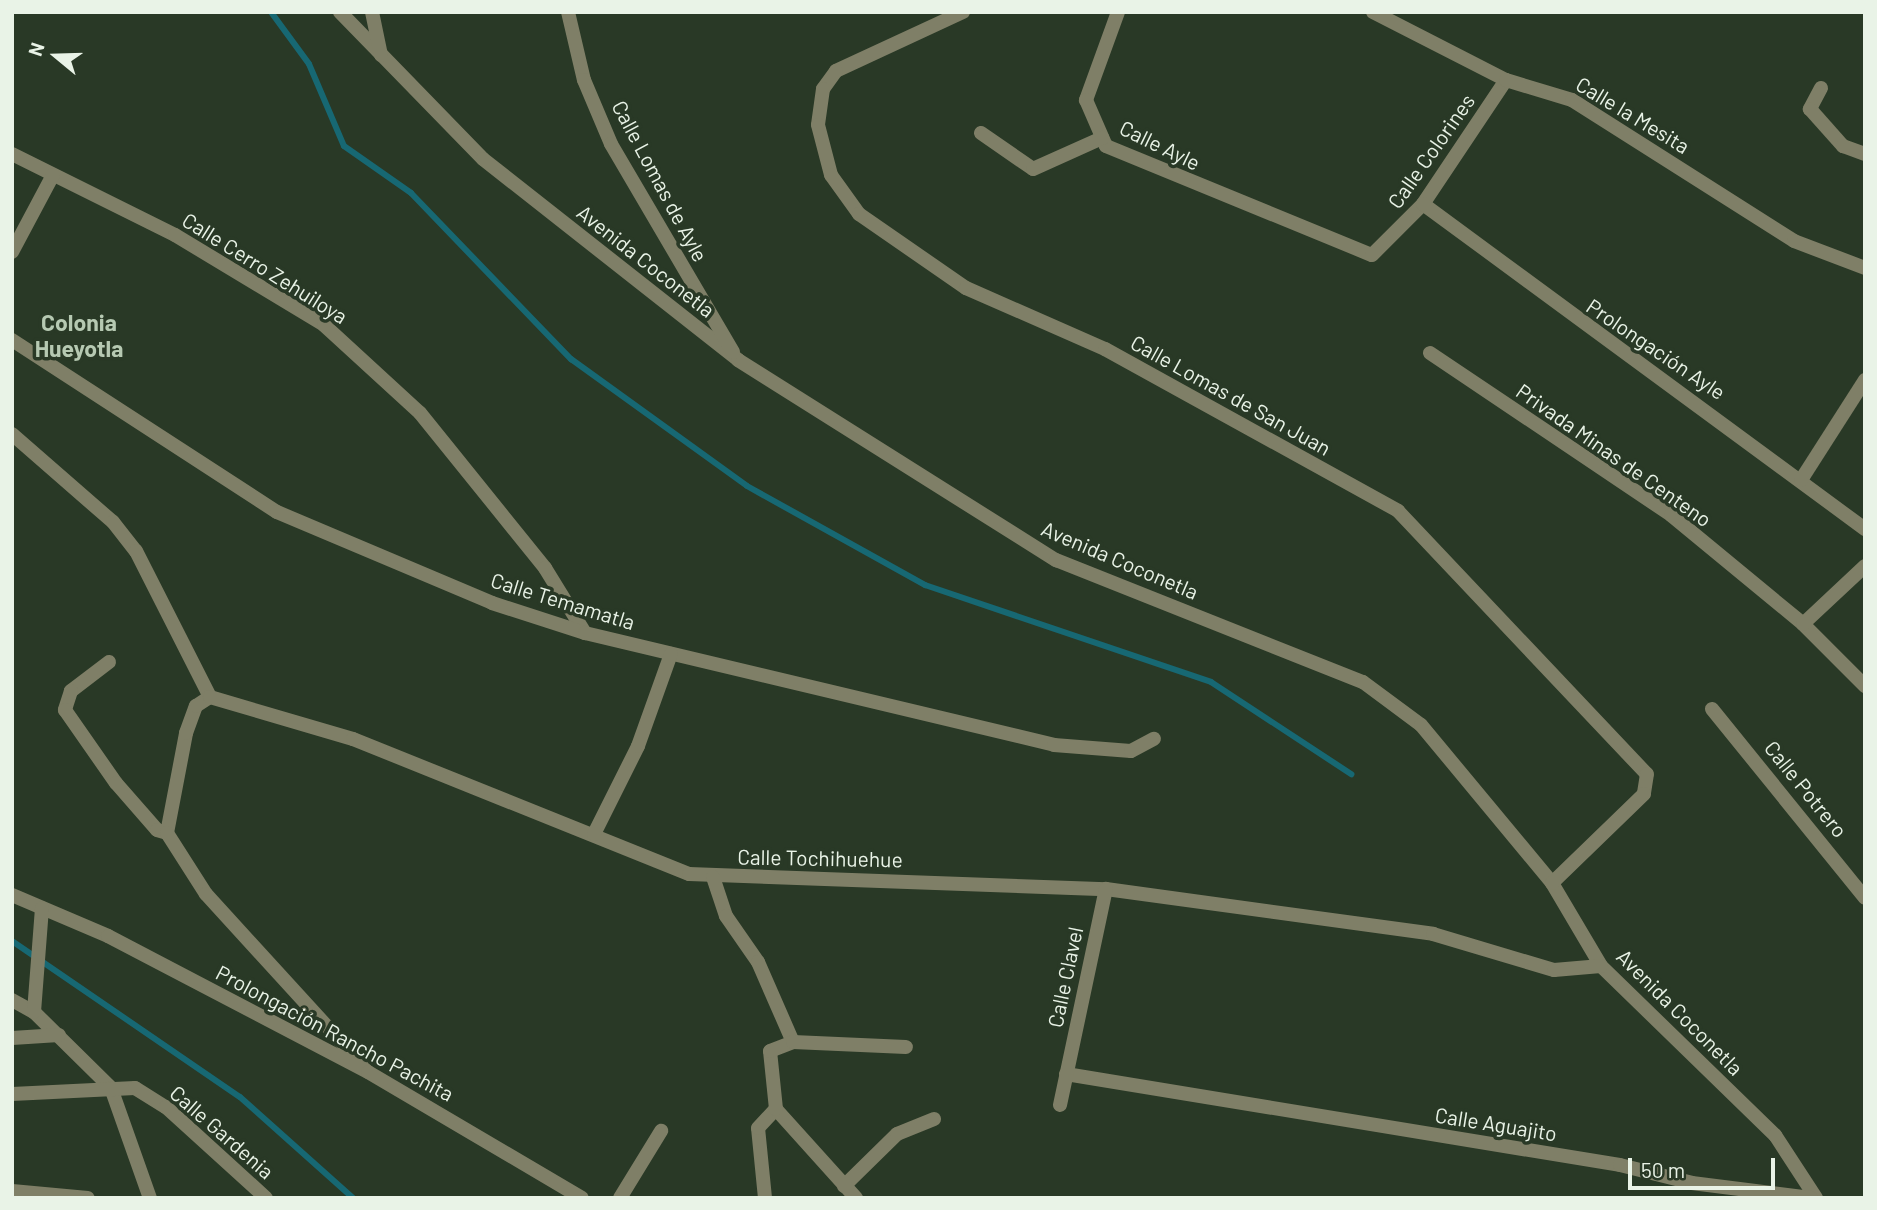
<!DOCTYPE html>
<meta charset="utf-8">
<style>
body{margin:0}
#map{position:relative;width:1877px;height:1210px;overflow:hidden;background:#293926;font-family:Barlow,sans-serif}
div>[style]{position:absolute}
.stream>*{height:6px;margin:-3px;padding:0 3px;transform-origin:3px;border-radius:3px;background:#176873}
.street>*{height:14px;margin:-7px;padding:0 7px;transform-origin:7px;border-radius:7px;background:#7f7f67}
span{translate:-50% -50%;white-space:nowrap;text-align:center;line-height:1.15;-webkit-text-stroke:7px #293926;paint-order:stroke}
.street-label{font-size:21px;color:#e9f3e7}
.neighbourhood-label{font-size:23px;color:#b6c9b2;font-weight:700}
.frame{position:absolute;inset:0;border:14px solid #e9f3e7;pointer-events:none}
.north{position:absolute;left:21px;top:21px;width:70px;height:70px;-webkit-text-stroke:5px #293926;paint-order:stroke;rotate:289deg;font-size:19px;font-weight:700;line-height:28px;text-align:center;color:#e9f3e7}
.north::after{content:'';display:block;margin:auto;width:24px;height:32px;background:#e9f3e7;clip-path:polygon(50% 0,100% 100%,50% 72%,0 100%)}
.scale{position:absolute;left:1628px;top:1158px;width:147px;height:32px;box-sizing:border-box;border:4px solid #e9f3e7;border-top:0;padding-left:9px;font-size:21px;line-height:24px;white-space:nowrap;color:#e9f3e7;-webkit-text-stroke:5px #293926;paint-order:stroke}
</style>
<div id="map">
<div class="stream">
<div style="left:271px;top:12px;width:64px;rotate:53.8deg"></div>
<div style="left:309px;top:64px;width:89px;rotate:66.9deg"></div>
<div style="left:344px;top:146px;width:82px;rotate:35deg"></div>
<div style="left:411px;top:193px;width:231px;rotate:46.1deg"></div>
<div style="left:571px;top:359px;width:217px;rotate:35.8deg"></div>
<div style="left:747px;top:486px;width:204px;rotate:29.1deg"></div>
<div style="left:925px;top:585px;width:302px;rotate:18.7deg"></div>
<div style="left:1211px;top:682px;width:168px;rotate:33.3deg"></div>
<div style="left:12px;top:941px;width:276px;rotate:34.4deg"></div>
<div style="left:240px;top:1097px;width:152px;rotate:41.8deg"></div>
</div>
<div class="street">
<div style="left:340px;top:12px;width:205px;rotate:45.8deg"></div>
<div style="left:483px;top:159px;width:325px;rotate:38.2deg"></div>
<div style="left:738px;top:360px;width:376px;rotate:32.2deg"></div>
<div style="left:1056px;top:560px;width:330px;rotate:21.7deg"></div>
<div style="left:1363px;top:682px;width:72px;rotate:36.6deg"></div>
<div style="left:1421px;top:725px;width:205px;rotate:50.3deg"></div>
<div style="left:1552px;top:883px;width:96px;rotate:59.4deg"></div>
<div style="left:1601px;top:966px;width:243px;rotate:44.2deg"></div>
<div style="left:1775px;top:1135px;width:75px;rotate:56.9deg"></div>
<div style="left:372px;top:12px;width:44px;rotate:78.2deg"></div>
<div style="left:568px;top:12px;width:70px;rotate:76.8deg"></div>
<div style="left:584px;top:80px;width:69px;rotate:67.1deg"></div>
<div style="left:611px;top:144px;width:241px;rotate:59.6deg"></div>
<div style="left:963px;top:12px;width:140px;rotate:155.1deg"></div>
<div style="left:836px;top:71px;width:22px;rotate:126deg"></div>
<div style="left:823px;top:89px;width:36px;rotate:98deg"></div>
<div style="left:818px;top:125px;width:52px;rotate:75.4deg"></div>
<div style="left:831px;top:175px;width:48px;rotate:54.3deg"></div>
<div style="left:859px;top:214px;width:130px;rotate:34.7deg"></div>
<div style="left:966px;top:288px;width:152px;rotate:23.7deg"></div>
<div style="left:1105px;top:349px;width:335px;rotate:28.9deg"></div>
<div style="left:1398px;top:511px;width:362px;rotate:46.6deg"></div>
<div style="left:1647px;top:774px;width:20px;rotate:99deg"></div>
<div style="left:1644px;top:794px;width:128px;rotate:135.9deg"></div>
<div style="left:1118px;top:12px;width:94px;rotate:110deg"></div>
<div style="left:1086px;top:100px;width:50px;rotate:66.5deg"></div>
<div style="left:1106px;top:146px;width:287px;rotate:22.3deg"></div>
<div style="left:1372px;top:255px;width:72px;rotate:-45deg"></div>
<div style="left:1423px;top:204px;width:149px;rotate:-56.2deg"></div>
<div style="left:1373px;top:12px;width:149px;rotate:27.1deg"></div>
<div style="left:1506px;top:80px;width:69px;rotate:16.9deg"></div>
<div style="left:1572px;top:100px;width:263px;rotate:32.4deg"></div>
<div style="left:1794px;top:241px;width:76px;rotate:20.8deg"></div>
<div style="left:1821px;top:88px;width:24px;rotate:118deg"></div>
<div style="left:1810px;top:109px;width:50px;rotate:48.3deg"></div>
<div style="left:1843px;top:146px;width:23px;rotate:20deg"></div>
<div style="left:981px;top:133px;width:63px;rotate:34.7deg"></div>
<div style="left:1033px;top:169px;width:76px;rotate:-24.2deg"></div>
<div style="left:12px;top:154px;width:182px;rotate:26.4deg"></div>
<div style="left:175px;top:235px;width:174px;rotate:31.1deg"></div>
<div style="left:324px;top:325px;width:130px;rotate:42.5deg"></div>
<div style="left:420px;top:413px;width:199px;rotate:51.1deg"></div>
<div style="left:545px;top:568px;width:76px;rotate:58.4deg"></div>
<div style="left:1423px;top:204px;width:549px;rotate:36.33deg"></div>
<div style="left:12px;top:252px;width:87px;rotate:-62deg"></div>
<div style="left:12px;top:340px;width:316px;rotate:33deg"></div>
<div style="left:277px;top:512px;width:233px;rotate:22.9deg"></div>
<div style="left:492px;top:603px;width:98px;rotate:17.9deg"></div>
<div style="left:585px;top:633px;width:482px;rotate:13.4deg"></div>
<div style="left:1054px;top:745px;width:77px;rotate:4.5deg"></div>
<div style="left:1131px;top:751px;width:26px;rotate:-28deg"></div>
<div style="left:1430px;top:353px;width:290px;rotate:33.9deg"></div>
<div style="left:1671px;top:515px;width:171px;rotate:39.5deg"></div>
<div style="left:1803px;top:624px;width:88px;rotate:45deg"></div>
<div style="left:12px;top:434px;width:134px;rotate:41.1deg"></div>
<div style="left:113px;top:522px;width:37px;rotate:52deg"></div>
<div style="left:136px;top:551px;width:164px;rotate:63.1deg"></div>
<div style="left:1801px;top:480px;width:119px;rotate:-57.4deg"></div>
<div style="left:1803px;top:624px;width:85px;rotate:-43.1deg"></div>
<div style="left:109px;top:662px;width:48px;rotate:142.7deg"></div>
<div style="left:71px;top:691px;width:20px;rotate:108deg"></div>
<div style="left:65px;top:710px;width:89px;rotate:55.1deg"></div>
<div style="left:116px;top:783px;width:62px;rotate:48.9deg"></div>
<div style="left:157px;top:830px;width:10px;rotate:17deg"></div>
<div style="left:1712px;top:709px;width:243px;rotate:51deg"></div>
<div style="left:167px;top:833px;width:102px;rotate:-79.2deg"></div>
<div style="left:186px;top:733px;width:29px;rotate:-70deg"></div>
<div style="left:196px;top:706px;width:17px;rotate:-33deg"></div>
<div style="left:210px;top:697px;width:149px;rotate:16.4deg"></div>
<div style="left:353px;top:739px;width:362px;rotate:21.9deg"></div>
<div style="left:689px;top:874px;width:417px;rotate:2.1deg"></div>
<div style="left:1106px;top:889px;width:330px;rotate:7.8deg"></div>
<div style="left:1433px;top:934px;width:126px;rotate:16.6deg"></div>
<div style="left:1554px;top:970px;width:47px;rotate:-4.9deg"></div>
<div style="left:167px;top:833px;width:72px;rotate:57.4deg"></div>
<div style="left:206px;top:894px;width:234px;rotate:47.6deg"></div>
<div style="left:594px;top:834px;width:98px;rotate:-63.4deg"></div>
<div style="left:638px;top:746px;width:98px;rotate:-70.3deg"></div>
<div style="left:713px;top:877px;width:41px;rotate:71.6deg"></div>
<div style="left:726px;top:916px;width:56px;rotate:55.2deg"></div>
<div style="left:758px;top:962px;width:87px;rotate:66.4deg"></div>
<div style="left:12px;top:895px;width:104px;rotate:23.1deg"></div>
<div style="left:108px;top:936px;width:293px;rotate:27.6deg"></div>
<div style="left:368px;top:1072px;width:248px;rotate:30.5deg"></div>
<div style="left:12px;top:1000px;width:25px;rotate:29deg"></div>
<div style="left:34px;top:1012px;width:108px;rotate:44.6deg"></div>
<div style="left:111px;top:1088px;width:117px;rotate:70.5deg"></div>
<div style="left:34px;top:1012px;width:104px;rotate:-85.6deg"></div>
<div style="left:12px;top:1038px;width:47px;rotate:-3.7deg"></div>
<div style="left:1066px;top:1074px;width:561px;rotate:9.33deg"></div>
<div style="left:1620px;top:1165px;width:74px;rotate:14deg"></div>
<div style="left:1692px;top:1183px;width:120px;rotate:7.2deg"></div>
<div style="left:12px;top:1094px;width:123px;rotate:-2.8deg"></div>
<div style="left:135px;top:1088px;width:36px;rotate:32deg"></div>
<div style="left:166px;top:1107px;width:135px;rotate:42.3deg"></div>
<div style="left:1060px;top:1105px;width:221px;rotate:-78deg"></div>
<div style="left:844px;top:1186px;width:74px;rotate:-44.5deg"></div>
<div style="left:897px;top:1134px;width:40px;rotate:-22deg"></div>
<div style="left:12px;top:1191px;width:76px;rotate:5.3deg"></div>
<div style="left:620px;top:1198px;width:79px;rotate:-58.5deg"></div>
<div style="left:765px;top:1198px;width:70px;rotate:-95.7deg"></div>
<div style="left:758px;top:1128px;width:26px;rotate:-47deg"></div>
<div style="left:856px;top:1198px;width:120px;rotate:-132deg"></div>
<div style="left:776px;top:1109px;width:58px;rotate:-95.9deg"></div>
<div style="left:770px;top:1051px;width:25px;rotate:-21deg"></div>
<div style="left:793px;top:1042px;width:113px;rotate:2.5deg"></div>
</div>
<div class="street-label">
<span style="left:1633px;top:115px;rotate:31deg">Calle la Mesita</span>
<span style="left:1160px;top:145px;rotate:26deg">Calle Ayle</span>
<span style="left:1431px;top:151px;rotate:-55deg">Calle Colorines</span>
<span style="left:660px;top:181px;rotate:62deg">Calle Lomas de Ayle</span>
<span style="left:646px;top:261px;rotate:38deg">Avenida Coconetla</span>
<span style="left:265px;top:268px;rotate:32deg">Calle Cerro Zehuiloya</span>
<span style="left:1656px;top:349px;rotate:34deg">Prolongación Ayle</span>
<span style="left:1231px;top:395px;rotate:29deg">Calle Lomas de San Juan</span>
<span style="left:1614px;top:455px;rotate:35deg">Privada Minas de Centeno</span>
<span style="left:1120px;top:560px;rotate:23deg">Avenida Coconetla</span>
<span style="left:563px;top:601px;rotate:17deg">Calle Temamatla</span>
<span style="left:1806px;top:789px;rotate:51deg">Calle Potrero</span>
<span style="left:820px;top:858px;rotate:1deg">Calle Tochihuehue</span>
<span style="left:1065px;top:977px;rotate:-78deg">Calle Clavel</span>
<span style="left:1680px;top:1012px;rotate:45deg">Avenida Coconetla</span>
<span style="left:335px;top:1033px;rotate:28deg">Prolongación Rancho Pachita</span>
<span style="left:1496px;top:1124px;rotate:9deg">Calle Aguajito</span>
<span style="left:222px;top:1132px;rotate:41deg">Calle Gardenia</span>
</div>
<div class="neighbourhood-label">
<span style="left:79px;top:335px">Colonia<br>Hueyotla</span>
</div>
<div class="frame"></div>
<div class="north">N</div>
<div class="scale">50 m</div>
</div>
